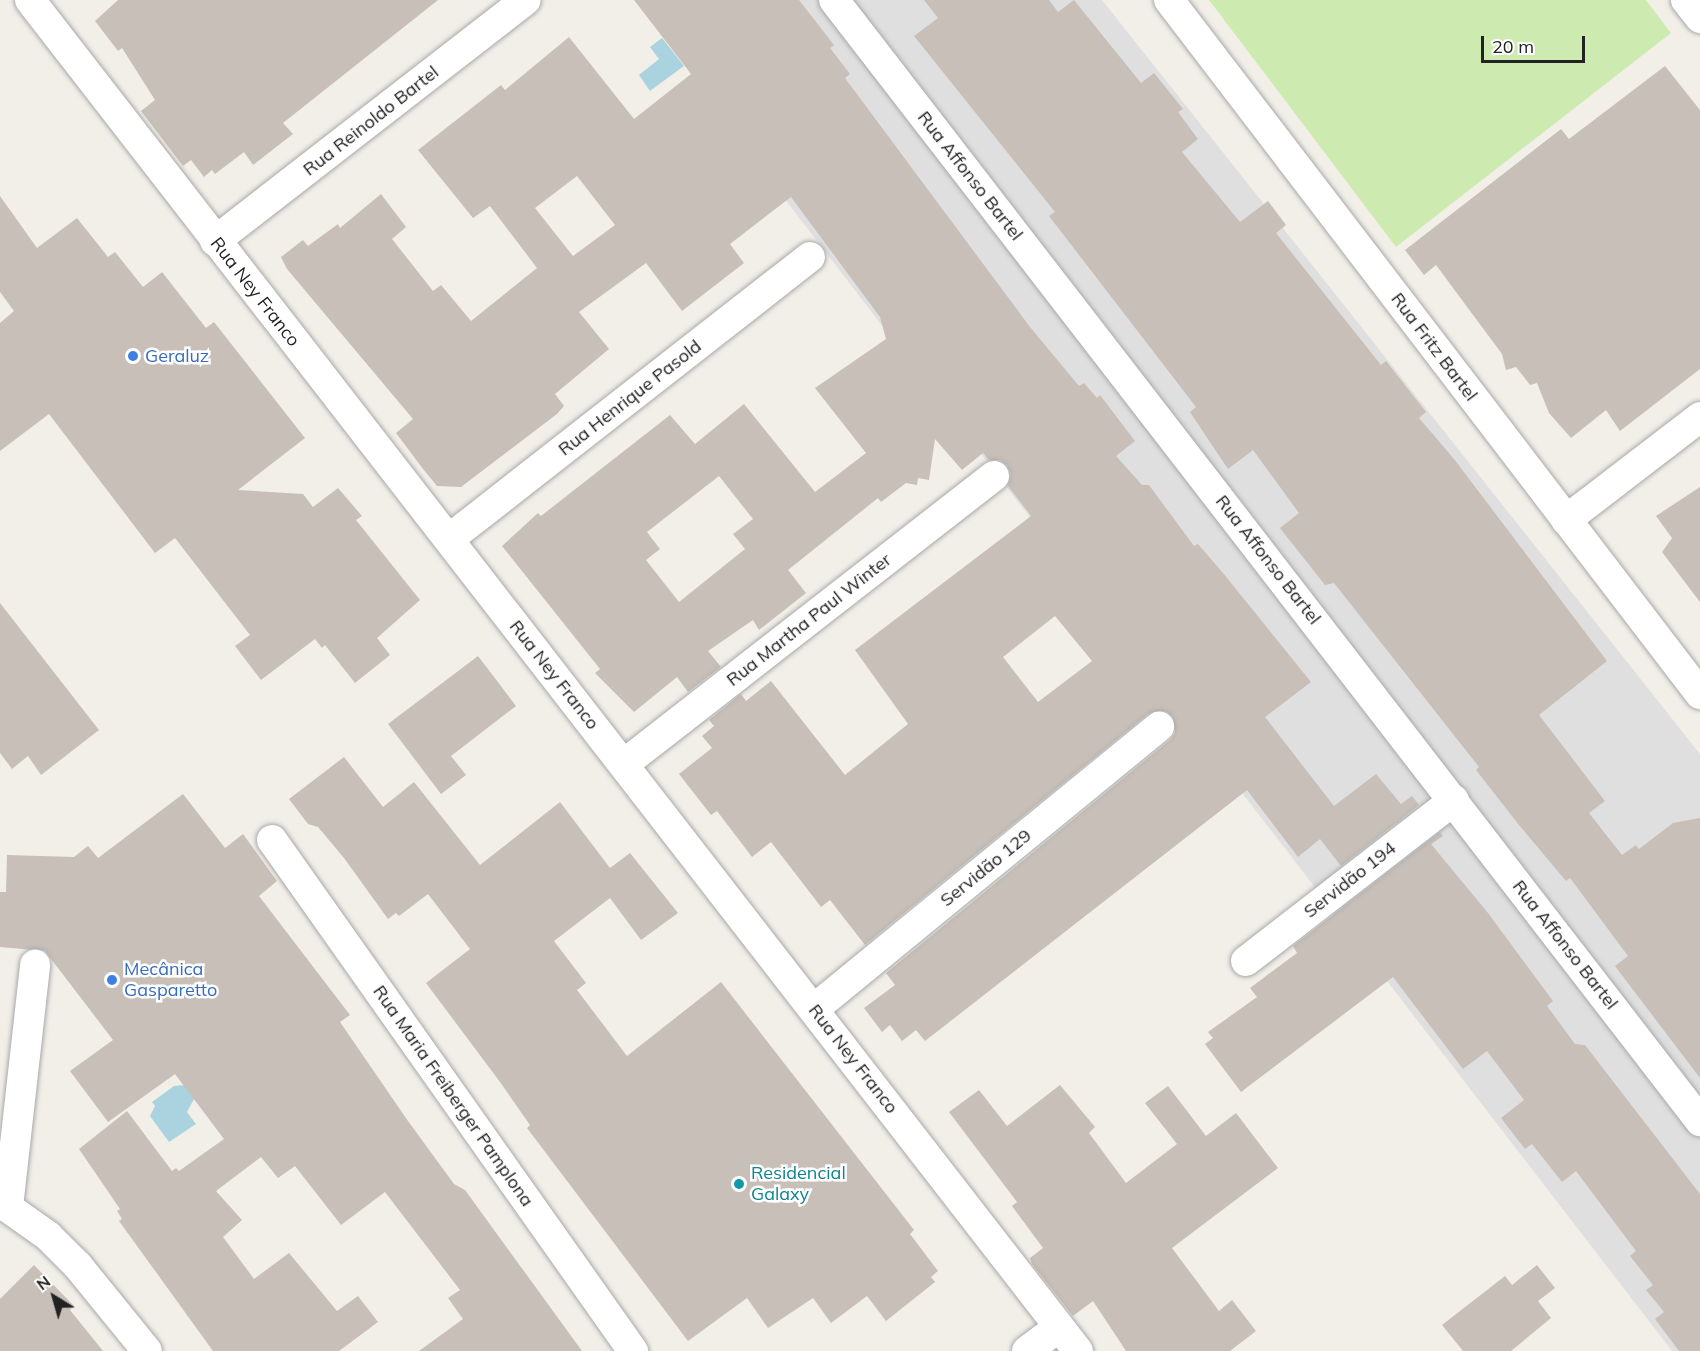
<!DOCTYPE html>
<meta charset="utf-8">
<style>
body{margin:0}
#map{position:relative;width:1700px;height:1351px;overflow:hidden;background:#f2efe9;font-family:Mulish,sans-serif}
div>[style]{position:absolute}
.residential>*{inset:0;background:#e0dfdf}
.grass>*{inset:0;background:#cdebb0}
.water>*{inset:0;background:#aad3df}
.building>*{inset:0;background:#c7bfb8}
.roads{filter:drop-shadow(0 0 2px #a9a9a9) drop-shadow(0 0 2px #a9a9a9)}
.street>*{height:30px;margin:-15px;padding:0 15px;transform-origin:15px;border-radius:15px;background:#fff}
.dots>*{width:16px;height:16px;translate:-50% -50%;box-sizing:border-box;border:3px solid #fff;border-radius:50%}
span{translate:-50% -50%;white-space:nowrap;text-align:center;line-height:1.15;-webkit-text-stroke:5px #fff;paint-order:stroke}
.street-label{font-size:18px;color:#222}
.shop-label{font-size:18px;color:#366cbe}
.left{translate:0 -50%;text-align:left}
.culture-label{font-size:18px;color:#0d838f}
.north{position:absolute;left:24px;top:1267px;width:60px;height:60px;-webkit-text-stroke:4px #fff;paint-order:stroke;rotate:323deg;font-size:16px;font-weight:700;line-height:24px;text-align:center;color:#222}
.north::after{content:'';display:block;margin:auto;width:21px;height:27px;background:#222;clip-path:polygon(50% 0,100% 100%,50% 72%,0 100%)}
.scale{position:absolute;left:1481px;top:36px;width:104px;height:27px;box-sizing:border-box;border:3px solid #222;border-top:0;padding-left:8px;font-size:18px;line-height:21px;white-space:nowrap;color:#222;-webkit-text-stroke:4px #fff;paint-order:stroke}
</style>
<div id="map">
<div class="residential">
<div style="clip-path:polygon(792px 0,1102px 0,1700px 754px,1700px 1351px,1672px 1351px,693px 80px)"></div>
</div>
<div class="grass">
<div style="clip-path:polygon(1209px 0,1646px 0,1671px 33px,1396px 247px)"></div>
</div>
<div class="water">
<div style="clip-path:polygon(662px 38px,684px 66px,650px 91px,639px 75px,659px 59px,650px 47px)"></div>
<div style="clip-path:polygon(184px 1085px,195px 1097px,187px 1112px,196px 1124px,169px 1142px,150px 1116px,155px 1106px,152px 1102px,174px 1086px)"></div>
</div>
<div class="building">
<div style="clip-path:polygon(118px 0,438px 0,283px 123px,293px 134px,253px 165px,244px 152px,215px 174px,212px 170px,204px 177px,191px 160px,183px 166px,141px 111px,155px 100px,122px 48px,118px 51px,95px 21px)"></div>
<div style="clip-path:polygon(evenodd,634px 0,799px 0,834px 45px,830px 48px,850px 74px,845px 78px,1030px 327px,1079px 386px,1084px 383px,1097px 398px,1100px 395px,1135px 441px,1116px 456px,1142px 485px,1149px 485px,1194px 546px,1198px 544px,1223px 573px,1311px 682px,1265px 717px,1334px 806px,1376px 774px,1401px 804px,1412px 796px,1419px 805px,1341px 866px,1320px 839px,1298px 857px,1247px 790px,925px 1041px,916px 1030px,902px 1041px,890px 1025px,882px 1032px,864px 1008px,895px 985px,886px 973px,1170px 740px,1175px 733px,1173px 717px,1165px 711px,1148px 714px,865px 945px,830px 900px,821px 907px,771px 842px,752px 857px,717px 811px,711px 815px,679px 774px,712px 748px,702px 736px,714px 726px,709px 720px,741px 694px,746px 701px,771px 681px,845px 775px,908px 724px,855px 650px,1031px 516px,1008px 486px,1011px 474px,1007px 465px,1000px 460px,989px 460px,983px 453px,962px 470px,935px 439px,929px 480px,918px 478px,917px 485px,906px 483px,881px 502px,878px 498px,788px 570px,806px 593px,759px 630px,753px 620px,708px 651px,721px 667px,688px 692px,677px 677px,634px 712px,595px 673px,600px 669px,502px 546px,538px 513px,541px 516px,670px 415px,695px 444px,744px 404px,815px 492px,866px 453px,815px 388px,886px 339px,880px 317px,791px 197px,730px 244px,744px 263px,682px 311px,646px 263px,579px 312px,609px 349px,555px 394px,564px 406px,557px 414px,461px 487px,437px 486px,423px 469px,396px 433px,413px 419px,287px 269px,281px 257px,303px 240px,308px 246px,338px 224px,340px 228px,381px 194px,406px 227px,392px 239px,433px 291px,441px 285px,471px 321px,537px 268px,490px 206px,473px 218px,418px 150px,501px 85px,505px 90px,569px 37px,634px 119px,691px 74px,634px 0,577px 176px,615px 225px,573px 256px,535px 208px,577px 176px,634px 0,719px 476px,753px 519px,733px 534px,745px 549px,679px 602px,646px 560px,660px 549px,647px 532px,719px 476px,634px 0,1055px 616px,1092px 661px,1038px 702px,1003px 657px,1055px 616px)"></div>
<div style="clip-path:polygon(924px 0,1049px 0,1058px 12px,1074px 0,1141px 83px,1154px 73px,1183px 109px,1178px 112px,1198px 139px,1182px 152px,1240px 222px,1268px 201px,1286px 225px,1276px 233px,1381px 365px,1386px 361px,1426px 412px,1419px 418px,1454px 459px,1607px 661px,1539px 715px,1605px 801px,1589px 813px,1622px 855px,1636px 845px,1639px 849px,1673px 823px,1700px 818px,1700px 1078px,1615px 966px,1628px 956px,1570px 878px,1566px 881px,1519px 825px,1476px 770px,1479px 767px,1334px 583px,1325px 585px,1280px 528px,1299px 513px,1253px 450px,1228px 469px,1190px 412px,1196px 407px,1049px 216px,1055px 212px,914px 36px,938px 18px)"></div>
<div style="clip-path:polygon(1665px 66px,1700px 110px,1700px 369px,1620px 431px,1606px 410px,1571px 438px,1549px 413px,1537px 383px,1530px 385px,1516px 367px,1506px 370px,1502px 354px,1436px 265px,1424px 275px,1405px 250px,1561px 129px,1569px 139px)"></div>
<div style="clip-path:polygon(0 196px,37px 248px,77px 218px,108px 257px,115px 252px,143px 287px,162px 272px,206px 328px,214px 322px,305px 438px,238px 490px,303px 494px,313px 507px,338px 488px,362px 516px,356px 520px,420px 600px,377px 638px,390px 655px,355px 683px,325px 645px,322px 648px,315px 639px,261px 680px,235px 646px,250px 635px,175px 538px,155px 553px,49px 414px,0 451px,0 323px,14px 311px,0 292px)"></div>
<div style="clip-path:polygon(1700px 487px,1700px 602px,1662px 552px,1672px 538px,1656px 516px)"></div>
<div style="clip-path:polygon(0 603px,99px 730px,41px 775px,28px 756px,12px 769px,0 753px)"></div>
<div style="clip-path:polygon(478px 656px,516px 706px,451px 756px,466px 775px,441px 794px,388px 724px)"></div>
<div style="clip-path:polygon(344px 757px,383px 807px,414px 782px,480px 865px,560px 802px,610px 868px,630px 853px,678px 913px,641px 940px,610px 898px,554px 941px,586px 983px,577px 990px,627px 1056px,721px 982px,914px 1230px,910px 1234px,938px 1271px,931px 1277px,935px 1282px,886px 1321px,867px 1296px,831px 1323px,813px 1298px,768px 1328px,747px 1298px,688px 1341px,527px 1128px,530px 1125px,500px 1082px,426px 983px,470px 949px,428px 894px,399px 916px,396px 913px,388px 919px,344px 858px,318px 827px,308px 824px,289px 799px)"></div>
<div style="clip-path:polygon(183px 794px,225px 848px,243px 834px,277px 881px,259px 896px,350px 1015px,340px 1022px,408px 1121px,454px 1184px,465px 1190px,582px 1351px,419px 1351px,463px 1319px,448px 1298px,460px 1290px,385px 1192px,341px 1225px,295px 1166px,278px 1178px,261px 1157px,216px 1191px,242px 1220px,223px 1237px,254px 1279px,289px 1253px,337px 1311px,358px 1296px,378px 1322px,339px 1351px,213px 1351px,119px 1221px,122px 1219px,117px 1211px,120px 1209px,79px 1149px,127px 1111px,172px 1171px,176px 1168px,179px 1171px,224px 1139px,175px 1074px,108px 1122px,70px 1071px,113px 1040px,45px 951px,0 947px,0 892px,6px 892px,7px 855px,74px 857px,88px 846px,98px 858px)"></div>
<div style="clip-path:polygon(1440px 832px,1443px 836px,1431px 844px,1488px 913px,1553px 1001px,1547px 1006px,1575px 1044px,1585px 1045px,1700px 1194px,1700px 1351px,1679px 1351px,1655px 1319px,1664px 1312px,1646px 1290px,1653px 1285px,1630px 1256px,1636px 1251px,1576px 1171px,1562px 1182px,1532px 1144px,1525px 1149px,1501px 1118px,1524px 1100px,1487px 1051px,1463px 1069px,1393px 977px,1241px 1092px,1205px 1044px,1213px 1038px,1208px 1032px,1257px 997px,1250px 988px,1297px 953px,1293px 946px)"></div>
<div style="clip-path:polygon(1060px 1085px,1095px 1127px,1089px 1133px,1126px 1183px,1177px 1144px,1145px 1103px,1168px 1086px,1206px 1136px,1236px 1113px,1278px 1168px,1172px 1248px,1219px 1311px,1232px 1300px,1256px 1331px,1230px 1351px,1126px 1351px,1093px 1301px,1073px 1316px,1032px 1264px,1030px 1258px,1043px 1248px,1012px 1206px,1017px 1202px,949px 1112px,979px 1090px,1007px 1126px)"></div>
<div style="clip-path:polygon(34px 1265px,74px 1306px,70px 1310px,103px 1351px,0 1351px,0 1299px)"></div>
<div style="clip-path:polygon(1537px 1265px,1555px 1288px,1538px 1301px,1551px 1318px,1511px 1351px,1463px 1351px,1442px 1325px,1505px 1276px,1512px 1285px)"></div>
</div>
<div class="roads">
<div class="street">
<div style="left:30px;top:0;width:1710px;rotate:52.2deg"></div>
<div style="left:834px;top:0;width:1417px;rotate:52.31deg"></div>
<div style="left:1169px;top:0;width:874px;rotate:52.58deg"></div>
<div style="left:1686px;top:0;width:23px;rotate:52deg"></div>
<div style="left:215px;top:241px;width:393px;rotate:-37.8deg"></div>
<div style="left:1566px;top:520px;width:169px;rotate:-37.5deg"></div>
<div style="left:449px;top:539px;width:458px;rotate:-38deg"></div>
<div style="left:624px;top:764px;width:469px;rotate:-37.9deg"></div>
<div style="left:272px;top:840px;width:626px;rotate:54.76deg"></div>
<div style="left:1246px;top:961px;width:263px;rotate:-37.7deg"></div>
<div style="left:814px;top:1009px;width:446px;rotate:-39.3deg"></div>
<div style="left:0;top:1202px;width:59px;rotate:35.3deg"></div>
<div style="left:48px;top:1236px;width:42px;rotate:45deg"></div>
<div style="left:78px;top:1266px;width:109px;rotate:50.9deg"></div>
<div style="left:8px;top:1207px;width:244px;rotate:-83.6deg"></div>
<div style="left:1027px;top:1351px;width:40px;rotate:-37deg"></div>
</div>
</div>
<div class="dots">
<div style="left:133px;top:356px;background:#3f7fe0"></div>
<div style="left:112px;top:980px;background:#3f7fe0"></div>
<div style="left:739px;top:1184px;background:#0f9aa8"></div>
</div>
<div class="street-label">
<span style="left:371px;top:121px;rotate:-38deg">Rua Reinoldo Bartel</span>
<span style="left:970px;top:176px;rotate:52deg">Rua Affonso Bartel</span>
<span style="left:255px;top:292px;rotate:52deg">Rua Ney Franco</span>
<span style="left:1434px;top:347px;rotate:53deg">Rua Fritz Bartel</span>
<span style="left:630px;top:398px;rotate:-38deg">Rua Henrique Pasold</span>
<span style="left:1268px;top:560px;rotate:52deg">Rua Affonso Bartel</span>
<span style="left:809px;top:620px;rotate:-38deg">Rua Martha Paul Winter</span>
<span style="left:554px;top:675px;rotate:52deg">Rua Ney Franco</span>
<span style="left:986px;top:868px;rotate:-39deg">Servidão 129</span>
<span style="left:1350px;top:880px;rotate:-38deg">Servidão 194</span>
<span style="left:1565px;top:945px;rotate:52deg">Rua Affonso Bartel</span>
<span style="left:853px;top:1059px;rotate:52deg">Rua Ney Franco</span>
<span style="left:453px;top:1096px;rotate:55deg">Rua Maria Freiberger Pamplona</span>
</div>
<div class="shop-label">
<span class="left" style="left:145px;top:356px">Geraluz</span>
<span class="left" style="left:124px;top:980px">Mecânica<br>Gasparetto</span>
</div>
<div class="culture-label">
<span class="left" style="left:751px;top:1184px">Residencial<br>Galaxy</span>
</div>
<div class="north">N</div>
<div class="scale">20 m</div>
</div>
